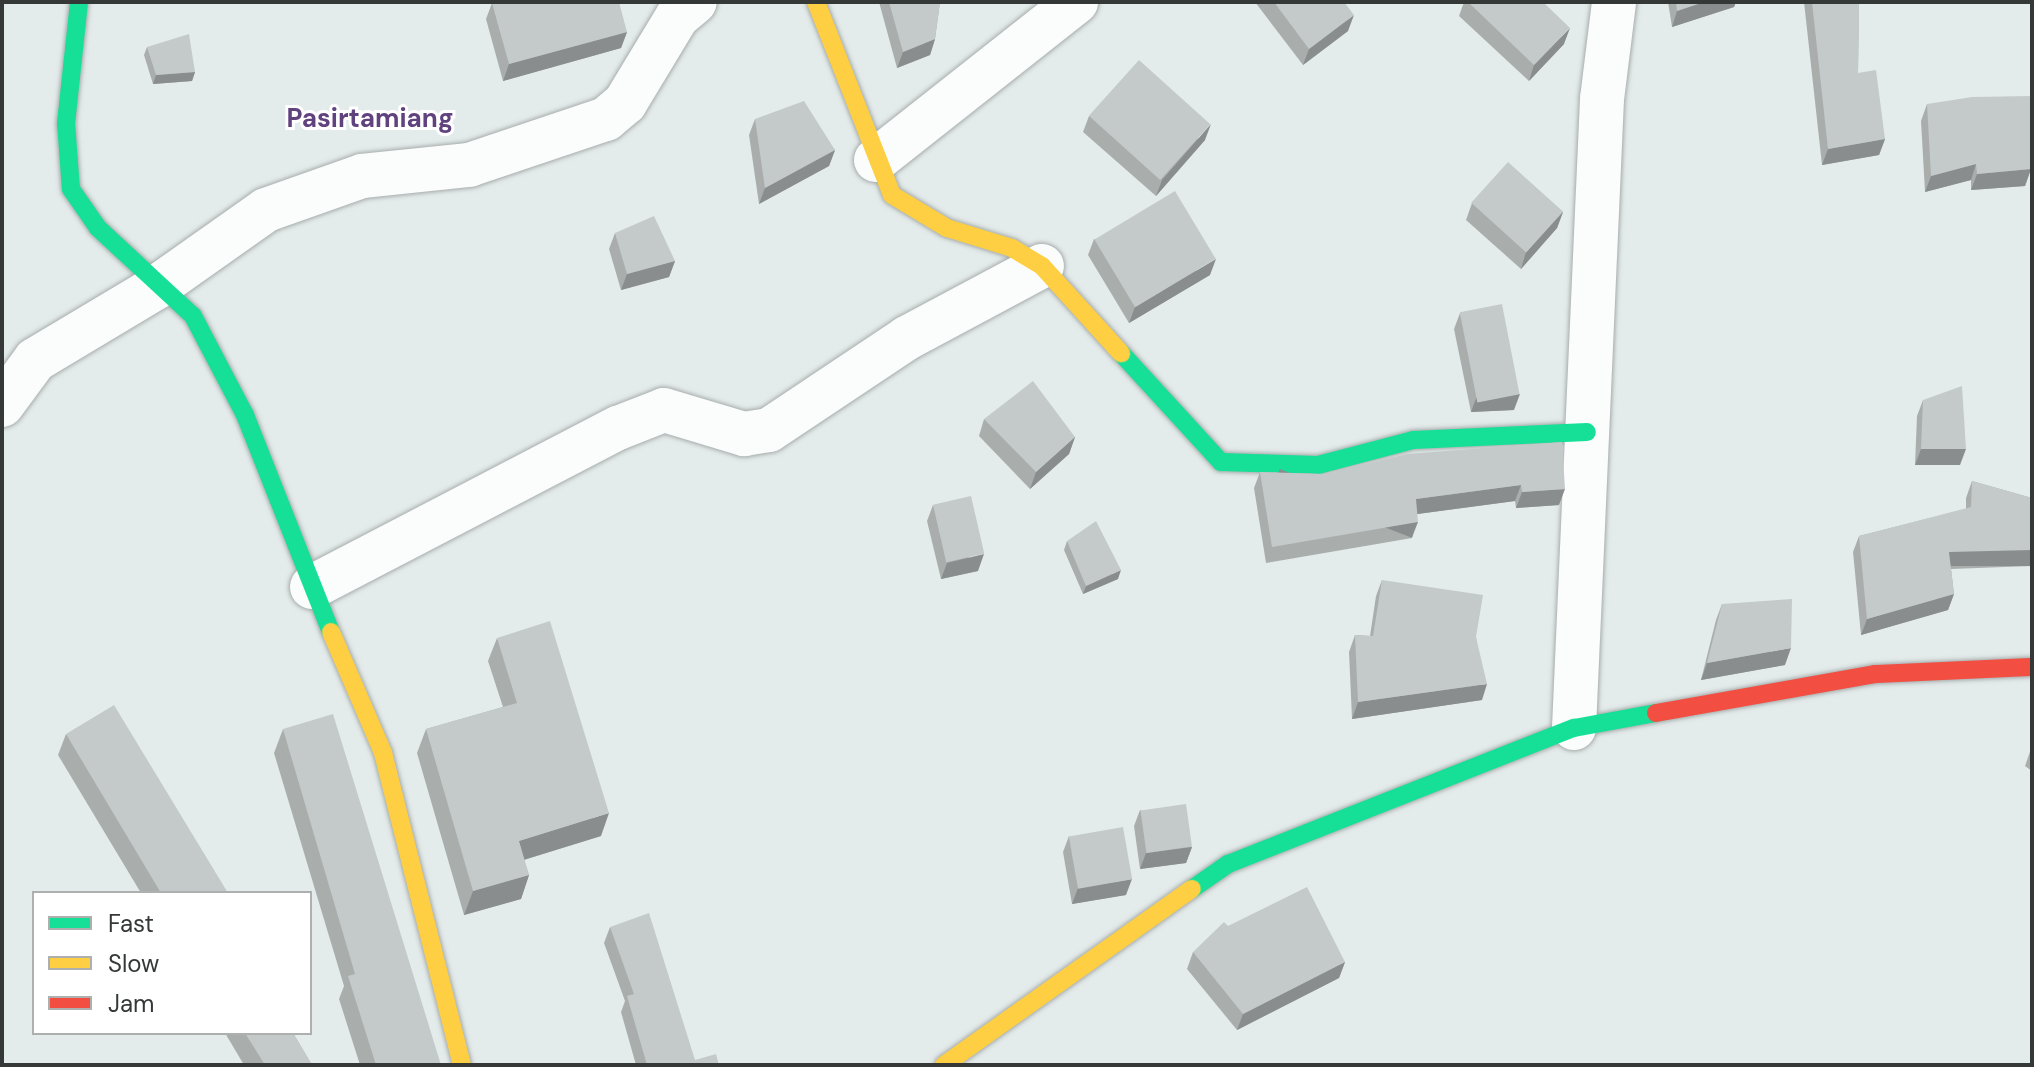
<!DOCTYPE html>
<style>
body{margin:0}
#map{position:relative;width:2034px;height:1067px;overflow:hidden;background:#e4eceb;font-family:"DM Sans",sans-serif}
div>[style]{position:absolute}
.roads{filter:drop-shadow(0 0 2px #a7adac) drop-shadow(0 0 2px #a7adac)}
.street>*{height:44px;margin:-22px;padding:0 22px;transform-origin:22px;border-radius:22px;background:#fbfcfc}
.fast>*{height:18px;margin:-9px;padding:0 9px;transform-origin:9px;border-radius:9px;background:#16e098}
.slow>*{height:18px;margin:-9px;padding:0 9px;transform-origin:9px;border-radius:9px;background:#ffcf43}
.jam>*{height:18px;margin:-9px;padding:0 9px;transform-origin:9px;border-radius:9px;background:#f24e42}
.wall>*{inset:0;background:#a9aead}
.shaded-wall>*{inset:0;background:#898d8d;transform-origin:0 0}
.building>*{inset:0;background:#c4cac9;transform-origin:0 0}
span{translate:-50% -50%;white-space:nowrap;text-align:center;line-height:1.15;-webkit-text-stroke:6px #fff;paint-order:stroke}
.quarter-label{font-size:26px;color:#60427e;font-weight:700}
.frame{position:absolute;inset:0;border:4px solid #343938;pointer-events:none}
.legend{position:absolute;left:32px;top:891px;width:280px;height:144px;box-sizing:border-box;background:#fff;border:2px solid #aeb0af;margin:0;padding:10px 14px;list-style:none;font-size:24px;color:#343938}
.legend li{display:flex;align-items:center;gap:16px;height:40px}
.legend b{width:40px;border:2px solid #aeb0af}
</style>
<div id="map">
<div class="roads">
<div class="street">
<div style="left:876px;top:160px;width:255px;rotate:-38.3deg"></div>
<div style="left:2px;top:405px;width:56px;rotate:-53.7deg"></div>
<div style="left:35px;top:360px;width:142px;rotate:-30.9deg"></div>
<div style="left:157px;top:287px;width:133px;rotate:-35.2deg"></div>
<div style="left:266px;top:210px;width:102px;rotate:-19.5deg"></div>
<div style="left:362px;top:176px;width:108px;rotate:-5.9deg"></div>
<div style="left:469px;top:165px;width:145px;rotate:-18.6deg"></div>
<div style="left:606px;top:119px;width:25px;rotate:-40deg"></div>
<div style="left:625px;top:103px;width:100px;rotate:-58.8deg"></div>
<div style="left:677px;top:17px;width:23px;rotate:-40deg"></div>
<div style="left:312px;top:587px;width:345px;rotate:-27.5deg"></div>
<div style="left:618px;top:428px;width:49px;rotate:-21.4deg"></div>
<div style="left:664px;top:410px;width:84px;rotate:16.7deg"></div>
<div style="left:744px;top:434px;width:25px;rotate:-9deg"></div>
<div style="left:769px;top:430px;width:166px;rotate:-33.7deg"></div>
<div style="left:907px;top:338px;width:153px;rotate:-28.1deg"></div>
<div style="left:1574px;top:728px;width:630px;rotate:-87.45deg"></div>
<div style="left:1602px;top:99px;width:98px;rotate:-82.9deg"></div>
</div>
<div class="fast">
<div style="left:79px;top:2px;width:122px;rotate:96.1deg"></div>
<div style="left:66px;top:123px;width:66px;rotate:85.7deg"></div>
<div style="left:71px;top:189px;width:47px;rotate:55.3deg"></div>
<div style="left:98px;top:228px;width:129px;rotate:42.8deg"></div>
<div style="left:193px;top:316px;width:112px;rotate:62.3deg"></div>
<div style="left:245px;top:415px;width:233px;rotate:68.4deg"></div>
<div style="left:1121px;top:353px;width:148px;rotate:47.5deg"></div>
<div style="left:1221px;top:462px;width:97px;rotate:1.8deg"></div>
<div style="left:1318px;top:465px;width:98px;rotate:-14.7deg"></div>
<div style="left:1413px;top:440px;width:174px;rotate:-2.6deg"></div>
<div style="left:1192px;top:889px;width:44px;rotate:-34.8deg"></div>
<div style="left:1228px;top:864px;width:372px;rotate:-21.5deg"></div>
<div style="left:1574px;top:728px;width:83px;rotate:-10.4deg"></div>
</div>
<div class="slow">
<div style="left:816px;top:2px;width:207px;rotate:68.5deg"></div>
<div style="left:892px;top:195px;width:64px;rotate:31deg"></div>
<div style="left:947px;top:228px;width:68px;rotate:17.1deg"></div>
<div style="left:1012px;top:248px;width:35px;rotate:31deg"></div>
<div style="left:1042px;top:266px;width:118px;rotate:47.8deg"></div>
<div style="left:331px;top:632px;width:132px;rotate:66.7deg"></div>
<div style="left:383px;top:753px;width:322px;rotate:75.8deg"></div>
<div style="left:944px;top:1065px;width:304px;rotate:-35.4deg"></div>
</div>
<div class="jam">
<div style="left:1656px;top:713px;width:222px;rotate:-10.1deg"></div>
<div style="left:1875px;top:674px;width:157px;rotate:-2.6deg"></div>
</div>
</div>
<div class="wall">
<div style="clip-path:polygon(879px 2px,940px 2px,935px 39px,930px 55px,897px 68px)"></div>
<div style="clip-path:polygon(1255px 2px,1344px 2px,1348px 31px,1303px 65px)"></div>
<div style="clip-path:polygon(1464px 2px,1543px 2px,1564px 44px,1529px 81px,1459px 16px)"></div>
<div style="clip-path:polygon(1668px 2px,1736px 2px,1734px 7px,1672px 27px)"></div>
<div style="clip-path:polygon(1804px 2px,1859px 2px,1858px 73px,1885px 139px,1879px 155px,1822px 165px)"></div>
<div style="clip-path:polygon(492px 3px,627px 32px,621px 48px,503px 81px,486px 19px)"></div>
<div style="clip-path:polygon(147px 47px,195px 72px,192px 81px,153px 84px,144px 55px)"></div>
<div style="clip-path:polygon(1927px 104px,2031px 169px,2025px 186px,1971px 190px,1971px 180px,1925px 192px,1921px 121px)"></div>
<div style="clip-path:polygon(1089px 116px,1205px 140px,1156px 196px,1083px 132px)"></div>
<div style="clip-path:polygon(755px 119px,835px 150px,829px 166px,759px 204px,749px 135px)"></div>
<div style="clip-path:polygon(1472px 203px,1563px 212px,1557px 228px,1521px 269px,1466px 220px)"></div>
<div style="clip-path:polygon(615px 233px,675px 261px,669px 277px,621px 290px,609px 249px)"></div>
<div style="clip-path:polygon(1094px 239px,1210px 275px,1129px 323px,1088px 255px)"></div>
<div style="clip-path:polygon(1460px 313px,1514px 410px,1471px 412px,1454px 329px)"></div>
<div style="clip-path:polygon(1923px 400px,1960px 465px,1915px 465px,1917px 416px)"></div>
<div style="clip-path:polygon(984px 419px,1075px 437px,1069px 454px,1030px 489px,979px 436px)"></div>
<div style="clip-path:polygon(1562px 442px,1559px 505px,1516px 508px,1515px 501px,1417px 514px,1412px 538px,1266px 563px,1254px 488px,1260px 472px,1324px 474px)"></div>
<div style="clip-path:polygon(1972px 481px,2032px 498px,2032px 566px,1951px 569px,1954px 594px,1948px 610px,1861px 635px,1853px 552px,1859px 536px,1966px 509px,1966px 498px)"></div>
<div style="clip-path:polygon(933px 505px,978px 571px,941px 579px,927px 521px)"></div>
<div style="clip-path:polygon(1067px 541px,1118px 579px,1083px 594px,1064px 550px)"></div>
<div style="clip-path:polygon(1382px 580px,1476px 637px,1482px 700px,1352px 719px,1349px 652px,1355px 635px,1370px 636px,1376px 596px)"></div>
<div style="clip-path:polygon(1722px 604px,1785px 665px,1701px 680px,1716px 620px)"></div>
<div style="clip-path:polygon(497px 638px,601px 836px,524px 860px,529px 875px,521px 899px,464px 915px,417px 753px,426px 729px,503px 707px,488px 661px)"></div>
<div style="clip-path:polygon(283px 729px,441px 1065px,360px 1065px,339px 999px,344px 986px,274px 753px)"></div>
<div style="clip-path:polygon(66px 734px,228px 893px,141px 893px,58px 755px)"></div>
<div style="clip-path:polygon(2032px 746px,2032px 771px,2025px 766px)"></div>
<div style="clip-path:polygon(1140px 810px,1192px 847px,1186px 863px,1140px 869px,1134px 826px)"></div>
<div style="clip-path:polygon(1069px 836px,1126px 895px,1072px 904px,1063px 852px)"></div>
<div style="clip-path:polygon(610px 927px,695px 1060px,719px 1065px,636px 1065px,621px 1012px,625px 1001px,604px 943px)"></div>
<div style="clip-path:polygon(1193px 952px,1345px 962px,1339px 978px,1237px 1030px,1187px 969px)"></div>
<div style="clip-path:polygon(225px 1033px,293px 1033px,312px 1065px,244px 1065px)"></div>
</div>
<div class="shaded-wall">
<div style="clip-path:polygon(1704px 2px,1736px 2px,1734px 7px,1672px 27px,1677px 11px)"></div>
<div style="clip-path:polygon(1354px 15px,1348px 31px,1303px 65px,1309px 49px)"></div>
<div style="clip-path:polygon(1570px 28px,1564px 44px,1529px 81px,1534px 65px)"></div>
<div style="clip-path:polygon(627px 32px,621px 48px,503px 81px,509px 64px)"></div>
<div style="clip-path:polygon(935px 39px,930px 55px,897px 68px,903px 52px)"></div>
<div style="clip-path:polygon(195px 72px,192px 81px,153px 84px,156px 75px)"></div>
<div style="clip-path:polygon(1211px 124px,1205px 140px,1156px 196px,1162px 180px)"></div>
<div style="clip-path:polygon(1885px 139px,1879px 155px,1822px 165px,1828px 149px)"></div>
<div style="clip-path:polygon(835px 150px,829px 166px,759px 204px,765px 188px)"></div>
<div style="clip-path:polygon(1976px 164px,1971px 180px,1925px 192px,1931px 176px)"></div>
<div style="clip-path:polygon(2031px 169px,2025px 186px,1971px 190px,1977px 174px)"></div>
<div style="clip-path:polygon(1563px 212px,1557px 228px,1521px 269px,1526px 252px)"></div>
<div style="clip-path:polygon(1216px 259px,1210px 275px,1129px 323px,1135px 307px)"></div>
<div style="clip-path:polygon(675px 261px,669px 277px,621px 290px,627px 274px)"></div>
<div style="clip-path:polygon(1520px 394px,1514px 410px,1471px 412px,1477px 396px)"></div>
<div style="clip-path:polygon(1075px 437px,1069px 454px,1030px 489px,1036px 472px)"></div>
<div style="clip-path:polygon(1921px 449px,1966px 449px,1960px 465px,1915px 465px)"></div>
<div style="clip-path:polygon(1521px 485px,1515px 501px,1410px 515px,1416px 499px)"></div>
<div style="clip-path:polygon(1565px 489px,1559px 505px,1516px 508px,1522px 492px)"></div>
<div style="left:1418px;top:522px;width:17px;height:148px;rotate:111deg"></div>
<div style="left:2032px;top:550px;width:16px;height:83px;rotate:90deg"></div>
<div style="clip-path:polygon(984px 554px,978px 571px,941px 579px,947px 563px)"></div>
<div style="clip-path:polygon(1121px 570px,1118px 579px,1083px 594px,1086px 586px)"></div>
<div style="clip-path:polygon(1954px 594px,1948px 610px,1861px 635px,1867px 619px)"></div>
<div style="clip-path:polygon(1791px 648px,1785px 665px,1701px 680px,1707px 663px)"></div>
<div style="clip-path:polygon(1487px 684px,1482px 700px,1352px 719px,1358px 702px)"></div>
<div style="clip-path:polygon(609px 813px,601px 836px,510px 864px,519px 841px)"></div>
<div style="clip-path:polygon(1192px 847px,1186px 863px,1140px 869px,1146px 853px)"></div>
<div style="clip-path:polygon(529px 875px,521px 899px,464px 915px,473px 891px)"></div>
<div style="clip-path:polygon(1132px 879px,1126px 895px,1072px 904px,1078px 888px)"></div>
<div style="clip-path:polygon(1345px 962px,1339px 978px,1237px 1030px,1243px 1014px)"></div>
</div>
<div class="building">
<div style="clip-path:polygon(496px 2px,619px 2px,627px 32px,509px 64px,492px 3px)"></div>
<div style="clip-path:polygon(889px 2px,940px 2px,935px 39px,903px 52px)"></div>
<div style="clip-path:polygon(1274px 2px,1344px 2px,1354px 15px,1309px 49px)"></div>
<div style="clip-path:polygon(1468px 2px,1543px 2px,1570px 28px,1534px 65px)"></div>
<div style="clip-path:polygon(1676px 2px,1704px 2px,1677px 11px)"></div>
<div style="clip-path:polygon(1812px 2px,1859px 2px,1858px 73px,1876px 70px,1885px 139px,1828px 149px)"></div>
<div style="clip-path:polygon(189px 34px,195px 72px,156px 75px,147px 47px)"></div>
<div style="left:1139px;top:60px;width:96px;height:75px;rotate:42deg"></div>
<div style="clip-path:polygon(2032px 96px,2031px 169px,1977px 174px,1976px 164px,1931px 176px,1927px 104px,1972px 97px)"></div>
<div style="clip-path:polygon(804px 101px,835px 150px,765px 188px,755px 119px)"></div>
<div style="left:1508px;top:162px;width:74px;height:55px;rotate:42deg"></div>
<div style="left:1175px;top:191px;width:79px;height:94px;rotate:59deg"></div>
<div style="clip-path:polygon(654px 216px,675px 261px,627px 274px,615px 233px)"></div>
<div style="left:1502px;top:304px;width:92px;height:43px;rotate:79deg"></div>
<div style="clip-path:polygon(1033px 381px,1075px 437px,1036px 472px,984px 419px)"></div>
<div style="clip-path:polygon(1962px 386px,1966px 449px,1921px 449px,1923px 400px)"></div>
<div style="clip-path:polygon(1562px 442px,1565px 489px,1522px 492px,1521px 485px,1416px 499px,1418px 522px,1272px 547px,1260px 472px,1324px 474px,1407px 454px)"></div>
<div style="clip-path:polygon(1972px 481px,2032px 498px,2032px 550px,1949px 552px,1954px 594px,1867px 619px,1859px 536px,1971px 507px)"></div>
<div style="left:971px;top:496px;width:59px;height:39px;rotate:77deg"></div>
<div style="clip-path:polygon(1096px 521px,1121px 570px,1086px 586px,1067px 541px)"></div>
<div style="clip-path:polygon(1382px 580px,1483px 595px,1476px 637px,1487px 684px,1358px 702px,1355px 635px,1373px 636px)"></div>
<div style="clip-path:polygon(1792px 599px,1791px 648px,1707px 663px,1722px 604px)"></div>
<div style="clip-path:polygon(550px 621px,609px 813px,519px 841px,529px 875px,473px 891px,426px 729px,517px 703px,497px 638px)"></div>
<div style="clip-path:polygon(114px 705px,228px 893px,161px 893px,66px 734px)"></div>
<div style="clip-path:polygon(333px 714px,441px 1065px,376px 1065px,348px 976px,355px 974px,283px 729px)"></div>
<div style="left:1186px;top:804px;width:43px;height:46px;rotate:82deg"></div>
<div style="left:1123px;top:827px;width:53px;height:55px;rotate:80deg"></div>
<div style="clip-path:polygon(1307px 887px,1345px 962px,1243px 1014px,1193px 952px,1224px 922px,1228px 926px)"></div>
<div style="clip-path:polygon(649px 913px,695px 1060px,716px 1054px,719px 1065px,647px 1065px,627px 996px,634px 994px,610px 927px)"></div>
<div style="clip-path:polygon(245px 1033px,293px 1033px,312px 1065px,265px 1065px)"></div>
</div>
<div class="quarter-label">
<span style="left:370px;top:119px">Pasirtamiang</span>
</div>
<div class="frame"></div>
<ul class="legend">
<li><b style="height:10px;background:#16e098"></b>Fast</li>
<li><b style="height:10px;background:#ffcf43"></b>Slow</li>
<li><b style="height:10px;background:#f24e42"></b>Jam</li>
</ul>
</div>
